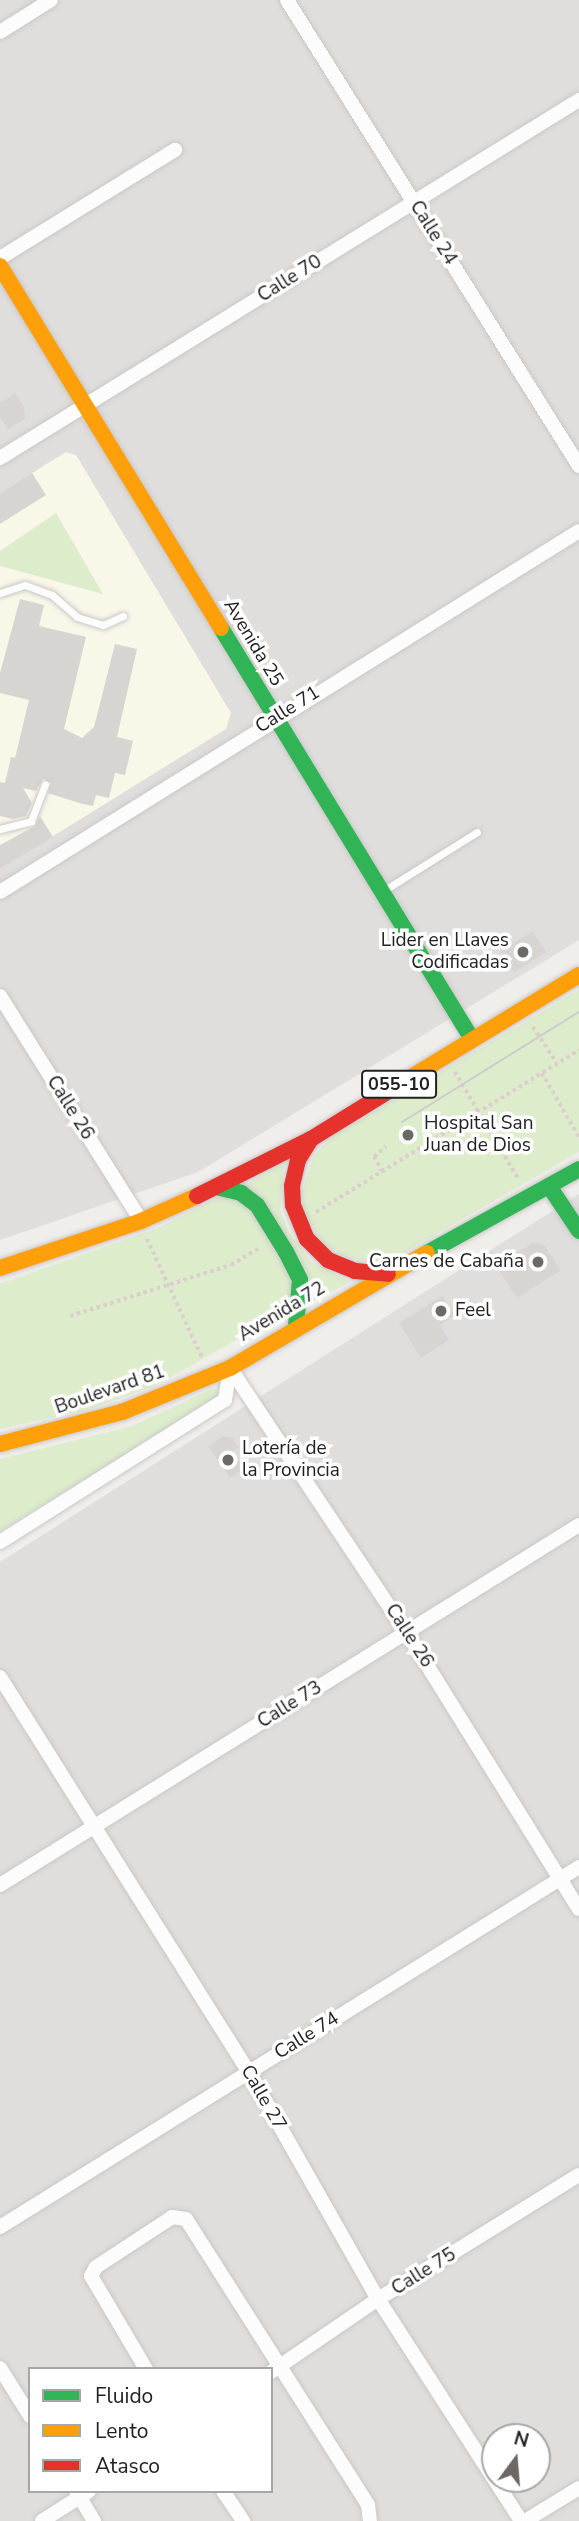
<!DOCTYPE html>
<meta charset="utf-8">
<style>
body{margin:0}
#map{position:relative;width:579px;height:2521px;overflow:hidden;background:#f0eeeb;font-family:"Nunito Sans",sans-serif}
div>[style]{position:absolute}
.residential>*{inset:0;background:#dfdedc}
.education>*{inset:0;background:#f8f7e8}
.grass>*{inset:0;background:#ddeccb}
.building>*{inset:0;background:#d7d4d2;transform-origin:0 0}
.path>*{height:3.5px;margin-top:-1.75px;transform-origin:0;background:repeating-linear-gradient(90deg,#dccecd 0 3.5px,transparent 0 7px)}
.roads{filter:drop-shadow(0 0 2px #c9c8c7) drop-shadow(0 0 2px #c9c8c7)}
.lane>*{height:7px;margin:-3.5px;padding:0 3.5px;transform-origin:3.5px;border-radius:3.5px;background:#fdfcfc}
.street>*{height:14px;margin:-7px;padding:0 7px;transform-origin:7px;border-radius:7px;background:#fdfcfc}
.fast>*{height:16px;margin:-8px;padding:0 8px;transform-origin:8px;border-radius:8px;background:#30b455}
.slow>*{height:16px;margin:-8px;padding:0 8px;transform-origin:8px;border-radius:8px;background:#ff9f0a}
.jam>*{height:16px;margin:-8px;padding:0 8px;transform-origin:8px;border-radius:8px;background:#e5322d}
.tram>*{height:2px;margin:-1px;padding:0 1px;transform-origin:1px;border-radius:1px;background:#ccc}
.dots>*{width:19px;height:19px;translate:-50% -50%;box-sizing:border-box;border:4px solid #fff;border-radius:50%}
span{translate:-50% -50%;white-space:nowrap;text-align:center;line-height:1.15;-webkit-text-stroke:7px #fff;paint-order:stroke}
.shield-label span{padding:2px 5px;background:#fff;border:2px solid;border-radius:5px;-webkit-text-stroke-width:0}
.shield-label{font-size:18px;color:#222;font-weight:700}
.street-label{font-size:19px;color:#222}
.poi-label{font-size:19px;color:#222}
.right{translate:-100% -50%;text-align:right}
.left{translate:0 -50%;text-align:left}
.legend{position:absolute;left:28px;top:2367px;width:245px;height:126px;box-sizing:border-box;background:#fff;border:2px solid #a7a7a7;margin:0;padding:9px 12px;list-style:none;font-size:21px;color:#222}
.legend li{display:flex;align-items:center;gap:14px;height:35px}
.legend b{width:35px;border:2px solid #a7a7a7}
.north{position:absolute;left:481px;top:2423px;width:70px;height:70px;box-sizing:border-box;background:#fff;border:2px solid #a7a7a7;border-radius:50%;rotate:16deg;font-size:19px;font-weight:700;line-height:28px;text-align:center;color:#222}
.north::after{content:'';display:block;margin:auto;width:24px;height:32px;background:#6a6968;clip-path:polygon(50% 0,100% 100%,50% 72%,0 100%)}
</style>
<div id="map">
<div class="residential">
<div style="clip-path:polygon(0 0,579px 0,579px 940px,198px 1172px,0 1240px)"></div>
<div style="clip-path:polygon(evenodd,579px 1194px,579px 2521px,0 2521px,0 1562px,579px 1194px,30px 2369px,271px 2369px,271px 2491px,30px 2491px,30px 2369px,579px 1194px,495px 2437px,537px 2437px,537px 2479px,495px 2479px,495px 2437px)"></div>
</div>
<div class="education">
<div style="clip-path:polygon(66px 452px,76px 455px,231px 713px,226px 729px,0 869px,0 493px)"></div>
</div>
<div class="grass">
<div style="clip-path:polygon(56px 513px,103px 594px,0 566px,0 551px)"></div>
<div style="clip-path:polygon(579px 990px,579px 1152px,398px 1256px,371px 1262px,342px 1256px,325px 1245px,305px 1215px,301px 1194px,314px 1155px,332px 1137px)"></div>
<div style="clip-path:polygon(284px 1163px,280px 1210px,289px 1232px,310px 1261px,350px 1282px,314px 1301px,314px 1284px,304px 1267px,245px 1185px)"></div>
<div style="clip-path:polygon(221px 1196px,245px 1203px,297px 1289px,291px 1309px,157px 1385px,90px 1409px,0 1429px,0 1284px,158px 1228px)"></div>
<div style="clip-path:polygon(212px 1389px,217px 1389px,218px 1397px,0 1531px,0 1459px,132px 1426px)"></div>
</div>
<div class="building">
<div style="clip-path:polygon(15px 393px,24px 407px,25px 419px,8px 429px,0 417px,0 403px)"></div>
<div style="clip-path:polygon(32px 473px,46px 495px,0 524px,0 493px)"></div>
<div style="clip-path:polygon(20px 599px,44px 605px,39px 626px,86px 637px,64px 729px,82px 738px,94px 727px,115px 644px,137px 649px,117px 737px,133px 741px,125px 775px,115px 773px,109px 798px,96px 795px,93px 806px,79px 803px,48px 793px,51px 783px,43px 779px,36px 791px,23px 788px,32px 803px,26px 816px,13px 819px,0 816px,0 782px,5px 783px,11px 757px,15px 758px,29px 700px,0 693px,0 673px)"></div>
<div style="clip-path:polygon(40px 816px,53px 837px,0 869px,0 845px,35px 826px)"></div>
<div style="left:533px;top:931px;width:25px;height:38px;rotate:58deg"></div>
<div style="clip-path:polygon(533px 1242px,544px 1245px,561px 1270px,517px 1298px,497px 1267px)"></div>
<div style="clip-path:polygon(442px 1296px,455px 1315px,440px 1325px,449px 1340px,421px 1358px,399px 1323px)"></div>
<div style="clip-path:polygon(223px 1436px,232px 1438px,239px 1447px,232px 1451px,244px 1469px,230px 1478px,208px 1446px)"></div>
</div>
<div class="path">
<div style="left:533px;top:1027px;width:43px;rotate:56.3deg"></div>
<div style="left:455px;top:1072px;width:126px;rotate:59.3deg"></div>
<div style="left:542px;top:1073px;width:74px;rotate:60deg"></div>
<div style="left:382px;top:1172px;width:17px;rotate:-118deg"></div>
<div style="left:374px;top:1157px;width:16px;rotate:-43deg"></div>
<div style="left:316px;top:1212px;width:309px;rotate:-31.6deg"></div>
<div style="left:147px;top:1239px;width:132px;rotate:65deg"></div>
<div style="left:70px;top:1316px;width:169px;rotate:-17.6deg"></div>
<div style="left:231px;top:1265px;width:33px;rotate:-31deg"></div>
</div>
<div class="roads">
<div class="lane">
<div style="left:0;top:593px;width:26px;rotate:-18deg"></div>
<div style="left:25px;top:585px;width:29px;rotate:20deg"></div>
<div style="left:52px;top:595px;width:33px;rotate:41deg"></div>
<div style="left:77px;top:617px;width:27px;rotate:17deg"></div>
<div style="left:103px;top:625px;width:22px;rotate:-24deg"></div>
<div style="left:0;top:829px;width:32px;rotate:-14deg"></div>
<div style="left:31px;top:821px;width:39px;rotate:-69deg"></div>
<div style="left:383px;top:891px;width:111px;rotate:-32.1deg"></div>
</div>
<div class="street">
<div style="left:287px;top:0;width:550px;rotate:57.93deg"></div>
<div style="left:0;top:32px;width:60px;rotate:-32.1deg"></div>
<div style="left:0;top:258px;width:206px;rotate:-31.7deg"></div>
<div style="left:0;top:458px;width:681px;rotate:-31.73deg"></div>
<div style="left:0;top:892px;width:682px;rotate:-31.94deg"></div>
<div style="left:0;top:996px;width:266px;rotate:57.9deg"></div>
<div style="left:230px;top:1368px;width:319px;rotate:56.3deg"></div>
<div style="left:407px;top:1633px;width:325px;rotate:58.1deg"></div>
<div style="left:0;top:1542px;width:266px;rotate:-32.3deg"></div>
<div style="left:225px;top:1400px;width:32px;rotate:-81deg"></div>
<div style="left:0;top:1677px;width:467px;rotate:57.8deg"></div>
<div style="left:249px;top:2072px;width:261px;rotate:60.4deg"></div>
<div style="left:378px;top:2299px;width:264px;rotate:57.2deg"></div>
<div style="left:0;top:1885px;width:682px;rotate:-31.87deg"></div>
<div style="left:0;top:2227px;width:682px;rotate:-31.87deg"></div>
<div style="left:0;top:2368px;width:57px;rotate:58deg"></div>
<div style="left:146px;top:2369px;width:108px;rotate:-120.6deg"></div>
<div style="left:91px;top:2276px;width:10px;rotate:-61deg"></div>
<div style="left:96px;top:2267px;width:91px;rotate:-33.3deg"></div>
<div style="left:172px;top:2217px;width:14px;rotate:8deg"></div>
<div style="left:186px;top:2219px;width:339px;rotate:57.5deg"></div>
<div style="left:368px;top:2505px;width:16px;rotate:83deg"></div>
<div style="left:271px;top:2372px;width:130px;rotate:-34.3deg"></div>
<div style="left:378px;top:2299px;width:236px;rotate:-31.7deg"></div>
<div style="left:76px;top:2491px;width:35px;rotate:59deg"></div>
<div style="left:223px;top:2491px;width:36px;rotate:56deg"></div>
<div style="left:42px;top:2521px;width:56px;rotate:-32.6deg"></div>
<div style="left:525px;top:2521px;width:63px;rotate:-31.4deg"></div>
</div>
<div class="fast">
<div style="left:221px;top:628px;width:482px;rotate:58.6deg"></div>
<div style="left:549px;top:1186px;width:54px;rotate:56.3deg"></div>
<div style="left:216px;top:1187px;width:26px;rotate:13deg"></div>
<div style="left:241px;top:1193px;width:20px;rotate:37deg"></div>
<div style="left:257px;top:1205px;width:55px;rotate:58.3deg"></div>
<div style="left:286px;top:1252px;width:31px;rotate:63deg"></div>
<div style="left:300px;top:1280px;width:46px;rotate:95deg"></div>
<div style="left:427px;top:1253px;width:174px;rotate:-28.9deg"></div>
</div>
<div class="slow">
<div style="left:0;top:266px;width:424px;rotate:58.6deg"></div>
<div style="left:408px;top:1079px;width:200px;rotate:-31.3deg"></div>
<div style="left:0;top:1268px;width:149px;rotate:-18.4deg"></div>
<div style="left:141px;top:1221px;width:61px;rotate:-24.1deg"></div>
<div style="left:0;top:1444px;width:126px;rotate:-14.7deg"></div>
<div style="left:122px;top:1412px;width:117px;rotate:-22.2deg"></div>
<div style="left:230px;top:1368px;width:228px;rotate:-30.3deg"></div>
</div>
<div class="jam">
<div style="left:311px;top:1139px;width:25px;rotate:122deg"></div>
<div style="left:298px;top:1160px;width:27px;rotate:103deg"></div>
<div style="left:292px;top:1186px;width:19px;rotate:87deg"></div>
<div style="left:293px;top:1205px;width:37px;rotate:68deg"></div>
<div style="left:307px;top:1239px;width:30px;rotate:45deg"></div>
<div style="left:328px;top:1260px;width:29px;rotate:22deg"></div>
<div style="left:355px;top:1271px;width:33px;rotate:5deg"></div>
<div style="left:197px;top:1196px;width:127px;rotate:-26.6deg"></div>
<div style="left:311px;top:1139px;width:114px;rotate:-31.7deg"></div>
</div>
</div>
<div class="tram">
<div style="left:402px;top:1122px;width:208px;rotate:-31.9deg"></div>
</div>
<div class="dots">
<div style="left:523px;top:952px;background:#6a6968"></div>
<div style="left:408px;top:1135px;background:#6a6968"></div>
<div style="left:538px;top:1262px;background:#6a6968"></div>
<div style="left:441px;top:1311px;background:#6a6968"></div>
<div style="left:228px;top:1460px;background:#6a6968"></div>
</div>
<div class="shield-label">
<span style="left:399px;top:1084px">055-10</span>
</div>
<div class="street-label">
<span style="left:433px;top:233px;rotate:58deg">Calle 24</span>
<span style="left:290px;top:279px;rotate:-32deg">Calle 70</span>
<span style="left:253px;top:643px;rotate:59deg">Avenida 25</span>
<span style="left:288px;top:710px;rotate:-32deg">Calle 71</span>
<span style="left:70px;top:1108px;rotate:58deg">Calle 26</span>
<span style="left:282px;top:1312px;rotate:-31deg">Avenida 72</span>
<span style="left:110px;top:1390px;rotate:-19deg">Boulevard 81</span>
<span style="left:409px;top:1636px;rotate:57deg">Calle 26</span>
<span style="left:290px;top:1705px;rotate:-32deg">Calle 73</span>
<span style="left:307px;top:2036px;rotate:-32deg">Calle 74</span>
<span style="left:263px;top:2098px;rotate:60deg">Calle 27</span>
<span style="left:424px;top:2272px;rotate:-32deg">Calle 75</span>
</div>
<div class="poi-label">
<span class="right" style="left:509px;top:952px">Lider en Llaves<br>Codificadas</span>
<span class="left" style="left:424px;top:1135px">Hospital San<br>Juan de Dios</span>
<span class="right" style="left:524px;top:1262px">Carnes de Cabaña</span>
<span class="left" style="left:455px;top:1311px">Feel</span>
<span class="left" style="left:242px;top:1460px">Lotería de<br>la Provincia</span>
</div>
<ul class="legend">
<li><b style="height:9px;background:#30b455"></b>Fluido</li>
<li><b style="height:9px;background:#ff9f0a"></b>Lento</li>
<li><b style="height:9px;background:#e5322d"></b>Atasco</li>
</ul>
<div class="north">N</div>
</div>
